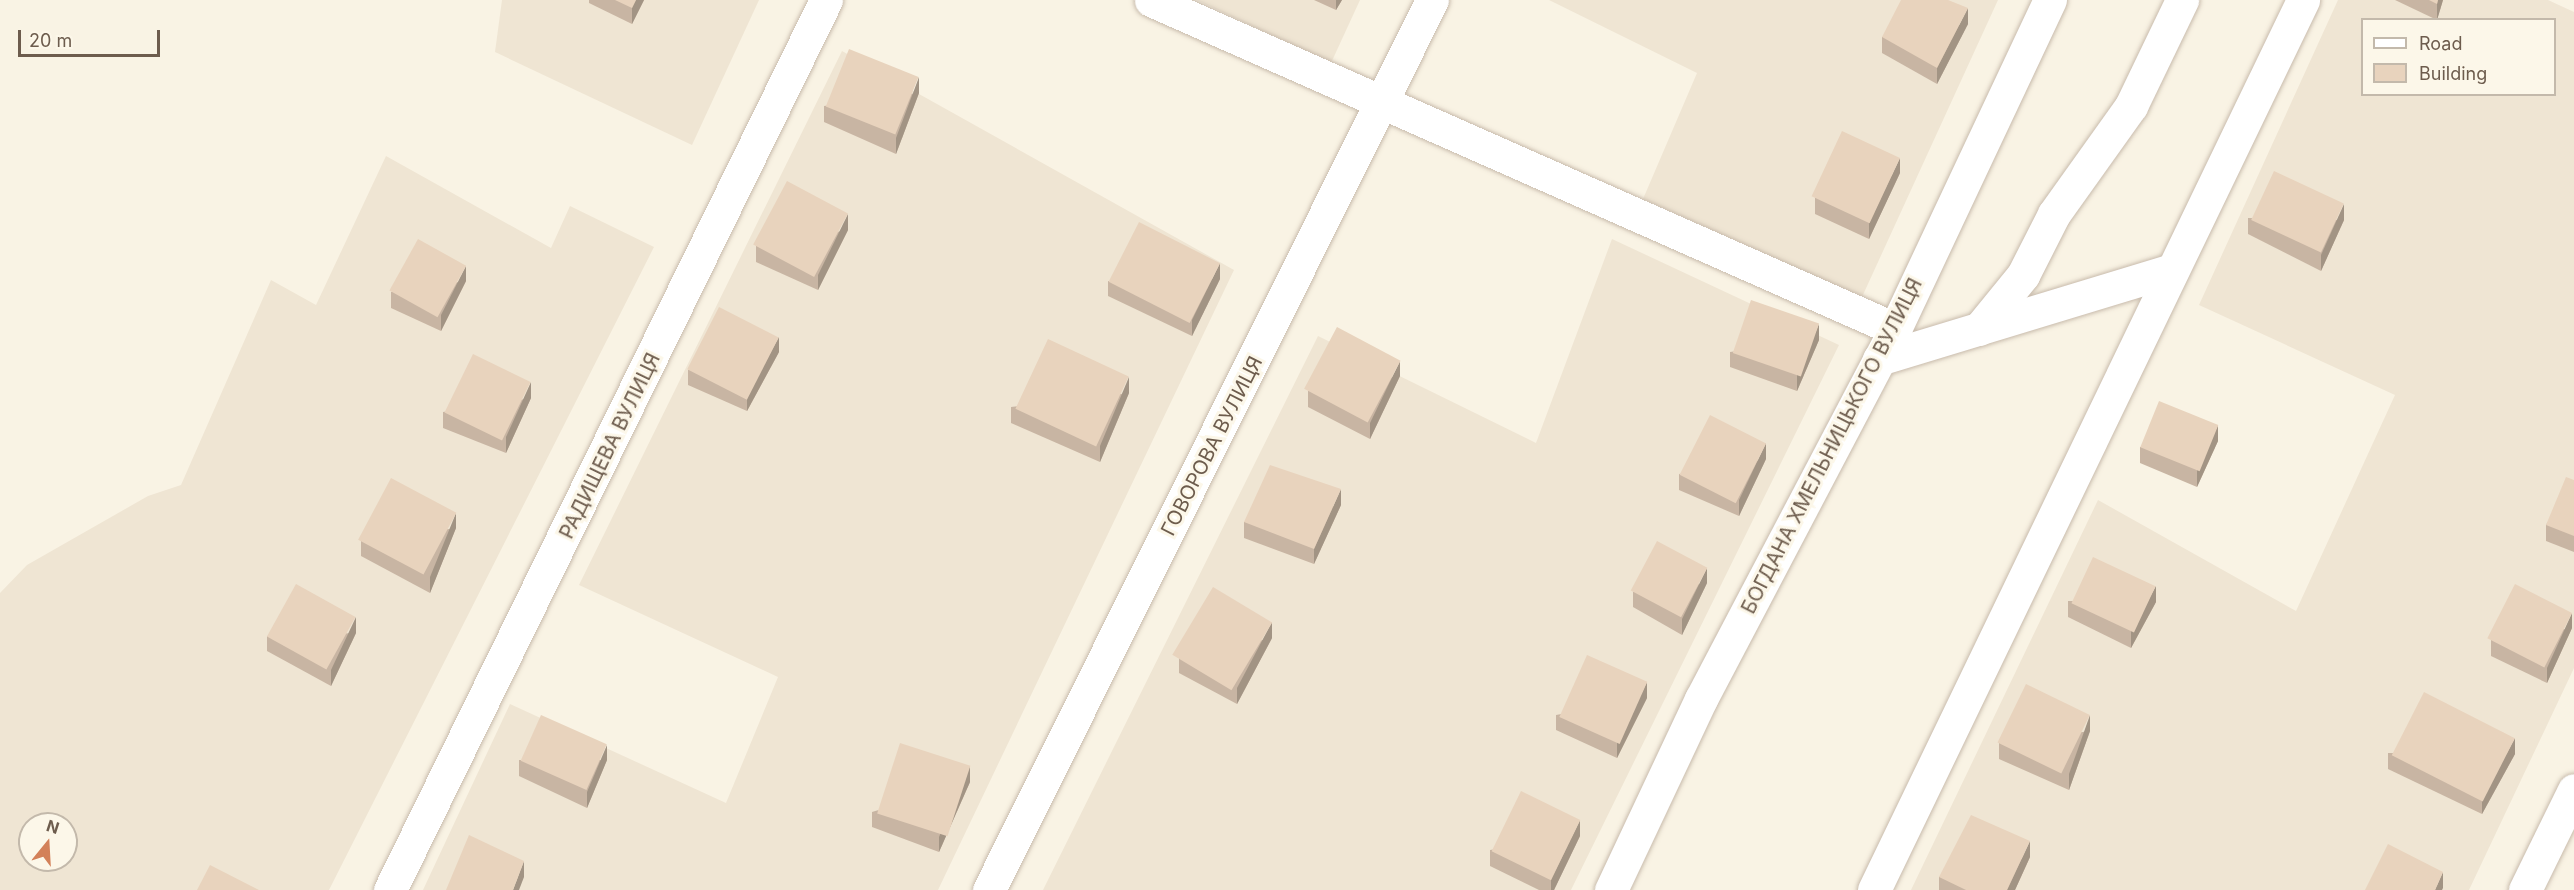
<!DOCTYPE html>
<meta charset="utf-8">
<style>
body{margin:0}
#map{position:relative;width:2574px;height:890px;overflow:hidden;background:#f9f3e4;font-family:Inter,sans-serif}
div>[style]{position:absolute}
.residential>*{inset:0;background:#efe5d3}
.roads{filter:drop-shadow(0 0 2px #c8bbac) drop-shadow(0 0 2px #c8bbac)}
.minor>*{height:33px;margin:-16.5px;padding:0 16.5px;transform-origin:16.5px;border-radius:16.5px;background:#fff}
.wall>*{inset:0;background:#c8b5a3}
.shaded-wall>*{inset:0;background:#a29484}
.building>*{inset:0;background:#e8d3bd;transform-origin:0 0}
span{translate:-50% -50%;white-space:nowrap;text-align:center;line-height:1.15;-webkit-text-stroke:6px #fcf7e9;paint-order:stroke}
.street-label{font-size:20px;color:#6d5c4d}
.legend{position:absolute;left:2361px;top:18px;width:195px;height:78px;box-sizing:border-box;background:#fcf7e9;border:2px solid #c3b9ab;margin:0;padding:8px 10px;list-style:none;font-size:18px;color:#6d5c4d}
.legend li{display:flex;align-items:center;gap:12px;height:30px}
.legend b{width:30px;border:2px solid #c3b9ab}
.north{position:absolute;left:18px;top:812px;width:60px;height:60px;box-sizing:border-box;background:#fcf7e9;border:2px solid #c3b9ab;border-radius:50%;rotate:18deg;font-size:16px;font-weight:700;line-height:24px;text-align:center;color:#6d5c4d}
.north::after{content:'';display:block;margin:auto;width:21px;height:27px;background:#d38159;clip-path:polygon(50% 0,100% 100%,50% 72%,0 100%)}
.scale{position:absolute;left:18px;top:30px;width:142px;height:27px;box-sizing:border-box;border:3px solid #6d5c4d;border-top:0;padding-left:8px;font-size:18px;line-height:21px;white-space:nowrap;color:#6d5c4d;-webkit-text-stroke:4px #fcf7e9;paint-order:stroke}
</style>
<div id="map">
<div class="residential">
<div style="clip-path:polygon(502px 0,759px 0,692px 145px,495px 52px)"></div>
<div style="clip-path:polygon(1197px 0,1360px 0,1331px 63px)"></div>
<div style="clip-path:polygon(1549px 0,1998px 0,1862px 297px,1643px 199px,1697px 73px)"></div>
<div style="clip-path:polygon(evenodd,2338px 0,2548px 0,2574px 12px,2574px 668px,2469px 890px,1911px 890px,2098px 500px,2296px 611px,2395px 395px,2199px 305px,2338px 0,2362px 20px,2554px 20px,2554px 94px,2362px 94px,2362px 20px)"></div>
<div style="clip-path:polygon(842px 51px,1234px 270px,938px 890px,423px 890px,510px 704px,726px 803px,778px 677px,579px 585px)"></div>
<div style="clip-path:polygon(evenodd,386px 156px,551px 248px,570px 206px,654px 247px,329px 890px,0 890px,0 593px,27px 565px,148px 496px,181px 485px,271px 280px,316px 305px,386px 156px,30px 824px,66px 824px,66px 860px,30px 860px,30px 824px)"></div>
<div style="clip-path:polygon(1612px 239px,1839px 345px,1571px 890px,1043px 890px,1318px 336px,1536px 443px)"></div>
</div>
<div class="roads">
<div class="minor">
<div style="left:1151px;top:0;width:813px;rotate:23.86deg"></div>
<div style="left:1979px;top:329px;width:70px;rotate:-50.8deg"></div>
<div style="left:2023px;top:275px;width:68px;rotate:-63.1deg"></div>
<div style="left:2054px;top:214px;width:133px;rotate:-54.5deg"></div>
<div style="left:2131px;top:106px;width:118px;rotate:-64.3deg"></div>
<div style="left:1879px;top:359px;width:306px;rotate:-16.9deg"></div>
<div style="left:390px;top:890px;width:991px;rotate:-63.9deg"></div>
<div style="left:989px;top:890px;width:994px;rotate:-63.54deg"></div>
<div style="left:1611px;top:890px;width:211px;rotate:-64.8deg"></div>
<div style="left:1701px;top:699px;width:418px;rotate:-62.3deg"></div>
<div style="left:1895px;top:329px;width:364px;rotate:-64.8deg"></div>
<div style="left:1874px;top:890px;width:988px;rotate:-64.26deg"></div>
<div style="left:2525px;top:890px;width:111px;rotate:-63.9deg"></div>
</div>
</div>
<div class="wall">
<div style="clip-path:polygon(589px 0,644px 0,632px 24px,589px 3px)"></div>
<div style="clip-path:polygon(1314px 0,1342px 0,1336px 10px)"></div>
<div style="clip-path:polygon(2395px 0,2443px 0,2437px 20px)"></div>
<div style="clip-path:polygon(1968px 24px,1937px 84px,1882px 53px,1882px 37px)"></div>
<div style="clip-path:polygon(919px 93px,896px 154px,824px 122px,824px 106px)"></div>
<div style="clip-path:polygon(1900px 173px,1869px 239px,1815px 214px,1815px 198px)"></div>
<div style="clip-path:polygon(2248px 218px,2344px 220px,2321px 271px,2248px 234px)"></div>
<div style="clip-path:polygon(848px 230px,818px 290px,756px 262px,756px 246px)"></div>
<div style="clip-path:polygon(1220px 279px,1192px 336px,1108px 296px,1108px 281px)"></div>
<div style="clip-path:polygon(466px 281px,441px 331px,391px 308px,391px 292px)"></div>
<div style="clip-path:polygon(1819px 340px,1797px 391px,1730px 367px,1730px 352px)"></div>
<div style="clip-path:polygon(779px 352px,747px 411px,688px 385px,688px 370px)"></div>
<div style="clip-path:polygon(1400px 376px,1370px 439px,1308px 407px,1308px 391px)"></div>
<div style="clip-path:polygon(1129px 393px,1100px 462px,1011px 423px,1011px 407px)"></div>
<div style="clip-path:polygon(531px 398px,506px 453px,443px 428px,443px 412px)"></div>
<div style="clip-path:polygon(2218px 441px,2197px 487px,2140px 463px,2140px 447px)"></div>
<div style="clip-path:polygon(1766px 459px,1739px 516px,1679px 490px,1679px 474px)"></div>
<div style="clip-path:polygon(2574px 480px,2574px 552px,2546px 541px,2546px 525px)"></div>
<div style="clip-path:polygon(1341px 505px,1314px 564px,1244px 538px,1244px 522px)"></div>
<div style="clip-path:polygon(456px 528px,430px 593px,361px 556px,361px 541px)"></div>
<div style="clip-path:polygon(1707px 583px,1682px 635px,1633px 607px,1633px 592px)"></div>
<div style="clip-path:polygon(2068px 601px,2156px 602px,2131px 648px,2068px 617px)"></div>
<div style="clip-path:polygon(2572px 628px,2547px 683px,2491px 656px,2491px 640px)"></div>
<div style="clip-path:polygon(356px 633px,331px 686px,267px 651px,267px 636px)"></div>
<div style="clip-path:polygon(1272px 638px,1237px 704px,1179px 673px,1179px 658px)"></div>
<div style="clip-path:polygon(1647px 698px,1617px 758px,1556px 730px,1556px 715px)"></div>
<div style="clip-path:polygon(2090px 731px,2069px 790px,1999px 759px,1999px 743px)"></div>
<div style="clip-path:polygon(2388px 753px,2515px 754px,2482px 814px,2388px 769px)"></div>
<div style="clip-path:polygon(519px 760px,607px 760px,587px 808px,519px 776px)"></div>
<div style="clip-path:polygon(970px 782px,939px 852px,872px 827px,872px 812px)"></div>
<div style="clip-path:polygon(1580px 836px,1554px 890px,1539px 890px,1490px 866px,1490px 850px)"></div>
<div style="clip-path:polygon(2030px 857px,2015px 890px,1939px 890px,1939px 877px)"></div>
</div>
<div class="shaded-wall">
<div style="clip-path:polygon(636px 0,644px 0,632px 24px,632px 8px)"></div>
<div style="clip-path:polygon(1336px 0,1342px 0,1336px 10px)"></div>
<div style="clip-path:polygon(2438px 0,2443px 0,2437px 20px,2437px 4px)"></div>
<div style="clip-path:polygon(1968px 8px,1968px 24px,1937px 84px,1937px 68px)"></div>
<div style="clip-path:polygon(919px 77px,919px 93px,896px 154px,896px 138px)"></div>
<div style="clip-path:polygon(1900px 158px,1900px 173px,1869px 239px,1869px 223px)"></div>
<div style="clip-path:polygon(2344px 204px,2344px 220px,2321px 271px,2321px 255px)"></div>
<div style="clip-path:polygon(848px 214px,848px 230px,818px 290px,818px 275px)"></div>
<div style="clip-path:polygon(1220px 263px,1220px 279px,1192px 336px,1192px 320px)"></div>
<div style="clip-path:polygon(466px 266px,466px 281px,441px 331px,441px 315px)"></div>
<div style="clip-path:polygon(1819px 324px,1819px 340px,1797px 391px,1797px 375px)"></div>
<div style="clip-path:polygon(779px 337px,779px 352px,747px 411px,747px 395px)"></div>
<div style="clip-path:polygon(1400px 361px,1400px 376px,1370px 439px,1370px 423px)"></div>
<div style="clip-path:polygon(1129px 377px,1129px 393px,1100px 462px,1100px 446px)"></div>
<div style="clip-path:polygon(531px 382px,531px 398px,506px 453px,506px 437px)"></div>
<div style="clip-path:polygon(2218px 425px,2218px 441px,2197px 487px,2197px 471px)"></div>
<div style="clip-path:polygon(1766px 443px,1766px 459px,1739px 516px,1739px 500px)"></div>
<div style="clip-path:polygon(1341px 489px,1341px 505px,1314px 564px,1314px 549px)"></div>
<div style="clip-path:polygon(456px 513px,456px 528px,430px 593px,430px 577px)"></div>
<div style="clip-path:polygon(1707px 568px,1707px 583px,1682px 635px,1682px 619px)"></div>
<div style="clip-path:polygon(2156px 586px,2156px 602px,2131px 648px,2131px 632px)"></div>
<div style="clip-path:polygon(2572px 613px,2572px 628px,2547px 683px,2547px 668px)"></div>
<div style="clip-path:polygon(356px 617px,356px 633px,331px 686px,331px 670px)"></div>
<div style="clip-path:polygon(1272px 622px,1272px 638px,1237px 704px,1237px 688px)"></div>
<div style="clip-path:polygon(1647px 682px,1647px 698px,1617px 758px,1617px 742px)"></div>
<div style="clip-path:polygon(2090px 715px,2090px 731px,2069px 790px,2069px 774px)"></div>
<div style="clip-path:polygon(2515px 738px,2515px 754px,2482px 814px,2482px 799px)"></div>
<div style="clip-path:polygon(607px 745px,607px 760px,587px 808px,587px 792px)"></div>
<div style="clip-path:polygon(970px 766px,970px 782px,939px 852px,939px 837px)"></div>
<div style="clip-path:polygon(1580px 820px,1580px 836px,1554px 890px,1551px 890px,1551px 880px)"></div>
<div style="clip-path:polygon(2030px 841px,2030px 857px,2015px 890px,2007px 890px)"></div>
<div style="clip-path:polygon(524px 861px,524px 877px,519px 890px,513px 890px)"></div>
<div style="clip-path:polygon(2443px 872px,2443px 888px,2442px 890px,2435px 890px)"></div>
</div>
<div class="building">
<div style="clip-path:polygon(615px 0,636px 0,632px 8px)"></div>
<div style="clip-path:polygon(1901px 0,1948px 0,1968px 8px,1937px 68px,1882px 37px)"></div>
<div style="clip-path:polygon(2429px 0,2438px 0,2437px 4px)"></div>
<div style="left:849px;top:49px;width:75px;height:62px;rotate:22deg"></div>
<div style="left:1842px;top:131px;width:64px;height:72px;rotate:25deg"></div>
<div style="left:2274px;top:171px;width:77px;height:54px;rotate:25deg"></div>
<div style="left:787px;top:181px;width:69px;height:72px;rotate:28deg"></div>
<div style="left:1139px;top:222px;width:91px;height:67px;rotate:27deg"></div>
<div style="left:418px;top:239px;width:55px;height:59px;rotate:29deg"></div>
<div style="left:1751px;top:300px;width:72px;height:56px;rotate:19deg"></div>
<div style="left:719px;top:307px;width:67px;height:70px;rotate:27deg"></div>
<div style="left:1337px;top:327px;width:72px;height:70px;rotate:28deg"></div>
<div style="left:1048px;top:339px;width:89px;height:77px;rotate:25deg"></div>
<div style="left:473px;top:354px;width:64px;height:65px;rotate:26deg"></div>
<div style="left:2159px;top:401px;width:64px;height:50px;rotate:22deg"></div>
<div style="left:1710px;top:415px;width:63px;height:67px;rotate:27deg"></div>
<div style="clip-path:polygon(1270px 465px,1341px 489px,1314px 549px,1244px 522px)"></div>
<div style="clip-path:polygon(2566px 477px,2574px 480px,2574px 536px,2546px 525px)"></div>
<div style="left:391px;top:478px;width:74px;height:70px;rotate:28deg"></div>
<div style="left:1657px;top:541px;width:57px;height:56px;rotate:28deg"></div>
<div style="left:2093px;top:557px;width:69px;height:51px;rotate:25deg"></div>
<div style="left:296px;top:584px;width:68px;height:60px;rotate:29deg"></div>
<div style="left:2515px;top:584px;width:64px;height:61px;rotate:27deg"></div>
<div style="left:1213px;top:587px;width:69px;height:79px;rotate:31deg"></div>
<div style="left:1587px;top:655px;width:66px;height:68px;rotate:24deg"></div>
<div style="left:2026px;top:684px;width:71px;height:65px;rotate:26deg"></div>
<div style="left:2424px;top:692px;width:102px;height:71px;rotate:27deg"></div>
<div style="left:541px;top:715px;width:72px;height:50px;rotate:24deg"></div>
<div style="left:900px;top:743px;width:74px;height:74px;rotate:18deg"></div>
<div style="left:1521px;top:791px;width:66px;height:67px;rotate:26deg"></div>
<div style="clip-path:polygon(1971px 815px,2030px 841px,2007px 890px,1966px 890px,1939px 877px)"></div>
<div style="clip-path:polygon(469px 835px,524px 861px,513px 890px,446px 890px)"></div>
<div style="clip-path:polygon(2388px 844px,2443px 872px,2435px 890px,2365px 890px)"></div>
<div style="clip-path:polygon(210px 865px,259px 890px,197px 890px)"></div>
</div>
<div class="street-label">
<span style="left:610px;top:446px;rotate:-64deg">РАДИЩЕВА ВУЛИЦЯ</span>
<span style="left:1212px;top:446px;rotate:-63deg">ГОВОРОВА ВУЛИЦЯ</span>
<span style="left:1832px;top:446px;rotate:-63deg">БОГДАНА ХМЕЛЬНИЦЬКОГО ВУЛИЦЯ</span>
</div>
<ul class="legend">
<li><b style="height:8px;background:#fff"></b>Road</li>
<li><b style="height:16px;background:#e8d3bd"></b>Building</li>
</ul>
<div class="north">N</div>
<div class="scale">20 m</div>
</div>
